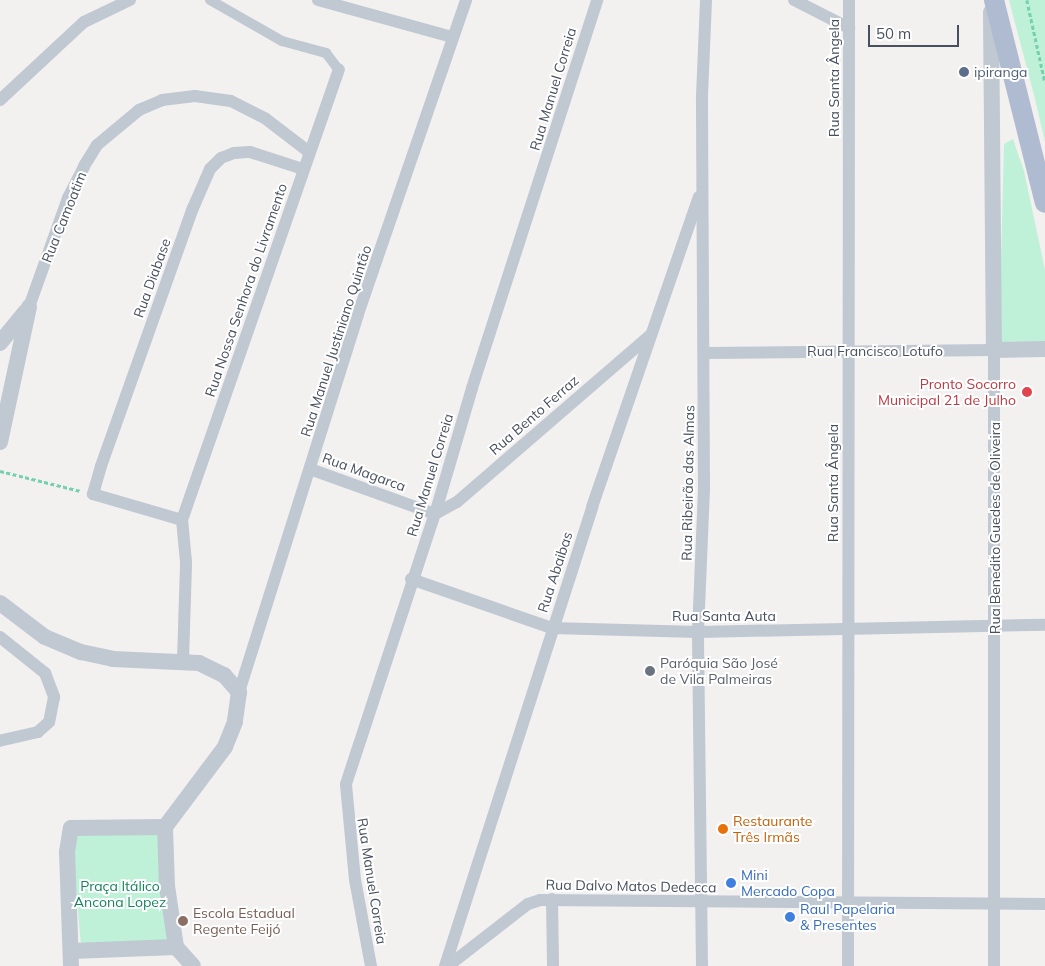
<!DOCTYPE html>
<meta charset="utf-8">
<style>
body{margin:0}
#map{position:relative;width:1045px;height:966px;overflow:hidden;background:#f3f0f0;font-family:Mulish,sans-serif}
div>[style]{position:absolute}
.green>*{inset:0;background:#bef1d8;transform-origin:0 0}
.path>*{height:2.5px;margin-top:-1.25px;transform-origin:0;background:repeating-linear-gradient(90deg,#74d0af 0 4px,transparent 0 6.5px)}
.pedestrian>*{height:10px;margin:-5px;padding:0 5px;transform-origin:5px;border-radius:5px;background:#c0c8d2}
.minor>*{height:12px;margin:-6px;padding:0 6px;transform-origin:6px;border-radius:6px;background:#c0c8d2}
.tertiary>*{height:16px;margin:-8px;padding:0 8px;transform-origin:8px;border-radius:8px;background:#c0c8d2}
.primary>*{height:20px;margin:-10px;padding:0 10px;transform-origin:10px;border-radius:10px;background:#afbbd0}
.dots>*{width:14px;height:14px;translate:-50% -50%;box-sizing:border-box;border:2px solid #fff;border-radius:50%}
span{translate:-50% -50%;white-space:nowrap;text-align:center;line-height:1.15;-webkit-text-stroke:4px #fff;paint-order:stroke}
.service-label{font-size:14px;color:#4e5e75}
.left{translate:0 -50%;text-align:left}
.street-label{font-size:14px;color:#47505e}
.health-label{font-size:14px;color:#be3a42}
.right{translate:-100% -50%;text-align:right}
.worship-label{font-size:14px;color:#5b616d}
.food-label{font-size:14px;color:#c56008}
.shop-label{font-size:14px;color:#366cbe}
.park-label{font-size:14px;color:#14845a}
.education-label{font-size:14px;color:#785e54}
.scale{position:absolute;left:868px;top:25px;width:91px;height:22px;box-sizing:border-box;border:2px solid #47505e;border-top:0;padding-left:6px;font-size:15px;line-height:18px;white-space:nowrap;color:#47505e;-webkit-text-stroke:4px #fff;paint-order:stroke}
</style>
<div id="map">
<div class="green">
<div style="clip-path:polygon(1009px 0,1045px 0,1045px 142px,1035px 99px)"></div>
<div style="clip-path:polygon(1013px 139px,1024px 171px,1045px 270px,1045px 341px,999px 342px,1004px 144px)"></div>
<div style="left:165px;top:827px;width:121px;height:94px;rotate:85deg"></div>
</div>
<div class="path">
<div style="left:1027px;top:0;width:84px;rotate:77.6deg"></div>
<div style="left:0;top:471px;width:83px;rotate:13.9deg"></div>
</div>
<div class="pedestrian">
<div style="left:210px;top:0;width:83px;rotate:29.7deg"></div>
<div style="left:282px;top:41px;width:46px;rotate:15.3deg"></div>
<div style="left:326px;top:53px;width:21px;rotate:53deg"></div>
</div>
<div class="minor">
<div style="left:318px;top:0;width:139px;rotate:15.4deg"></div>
<div style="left:794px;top:0;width:62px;rotate:27deg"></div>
<div style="left:0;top:100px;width:115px;rotate:-42.9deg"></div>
<div style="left:84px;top:22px;width:51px;rotate:-25.6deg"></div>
<div style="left:29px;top:307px;width:116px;rotate:-70.3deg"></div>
<div style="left:68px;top:198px;width:36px;rotate:-63deg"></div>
<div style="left:84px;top:166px;width:25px;rotate:-58deg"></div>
<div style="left:97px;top:145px;width:55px;rotate:-39.8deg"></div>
<div style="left:139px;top:110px;width:25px;rotate:-23deg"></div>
<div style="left:162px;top:100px;width:33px;rotate:-7deg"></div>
<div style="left:195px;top:96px;width:36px;rotate:8deg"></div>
<div style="left:231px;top:101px;width:39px;rotate:27deg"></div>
<div style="left:266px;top:119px;width:54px;rotate:37.5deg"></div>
<div style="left:705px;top:353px;width:289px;rotate:-0.6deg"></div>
<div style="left:994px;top:350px;width:616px;rotate:90deg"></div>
<div style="left:310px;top:469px;width:133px;rotate:19.8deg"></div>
<div style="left:435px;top:514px;width:25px;rotate:-29deg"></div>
<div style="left:457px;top:502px;width:254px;rotate:-40.8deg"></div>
<div style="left:182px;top:520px;width:93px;rotate:-163.7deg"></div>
<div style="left:93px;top:494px;width:29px;rotate:-74deg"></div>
<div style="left:101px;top:466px;width:274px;rotate:-70.4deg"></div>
<div style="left:193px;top:208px;width:43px;rotate:-66.4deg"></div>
<div style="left:210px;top:169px;width:16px;rotate:-45deg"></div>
<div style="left:221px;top:158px;width:14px;rotate:-21deg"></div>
<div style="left:234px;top:153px;width:16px;rotate:-4deg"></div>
<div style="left:250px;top:152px;width:56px;rotate:17.8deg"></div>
<div style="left:411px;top:579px;width:149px;rotate:19.2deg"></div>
<div style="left:552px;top:628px;width:146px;rotate:1.6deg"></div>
<div style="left:698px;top:632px;width:347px;rotate:-1.2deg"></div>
<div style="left:0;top:637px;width:58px;rotate:38.7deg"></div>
<div style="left:45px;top:673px;width:26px;rotate:69deg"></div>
<div style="left:54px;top:697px;width:25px;rotate:101deg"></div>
<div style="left:49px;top:722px;width:15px;rotate:138deg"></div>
<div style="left:38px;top:732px;width:39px;rotate:167deg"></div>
<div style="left:183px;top:660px;width:98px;rotate:-88.2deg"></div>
<div style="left:186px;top:562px;width:42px;rotate:-95.4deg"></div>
<div style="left:182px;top:520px;width:477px;rotate:-70.8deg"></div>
<div style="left:239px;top:692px;width:396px;rotate:-72.5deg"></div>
<div style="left:358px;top:314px;width:332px;rotate:-71deg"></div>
<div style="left:552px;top:899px;width:67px;rotate:89.1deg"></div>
<div style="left:371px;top:966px;width:87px;rotate:-100.5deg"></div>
<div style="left:355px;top:880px;width:96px;rotate:-95.4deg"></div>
<div style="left:346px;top:784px;width:284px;rotate:-71.8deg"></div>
<div style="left:435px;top:514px;width:131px;rotate:-73.6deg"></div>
<div style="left:472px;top:388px;width:408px;rotate:-72.1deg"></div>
<div style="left:445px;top:966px;width:482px;rotate:-72.2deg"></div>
<div style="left:592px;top:507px;width:328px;rotate:-71deg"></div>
<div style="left:448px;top:966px;width:101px;rotate:-37.8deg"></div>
<div style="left:528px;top:904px;width:13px;rotate:-18deg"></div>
<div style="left:540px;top:900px;width:505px;rotate:0.45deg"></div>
<div style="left:702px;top:966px;width:334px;rotate:-90.7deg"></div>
<div style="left:698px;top:632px;width:141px;rotate:-87.6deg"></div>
<div style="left:704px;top:491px;width:395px;rotate:-90.3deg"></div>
<div style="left:702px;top:96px;width:96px;rotate:-87.6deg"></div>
<div style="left:848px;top:966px;width:966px;rotate:-89.94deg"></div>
</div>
<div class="tertiary">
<div style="left:991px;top:12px;width:338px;rotate:89.5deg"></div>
<div style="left:994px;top:350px;width:51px;rotate:-1.1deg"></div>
<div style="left:0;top:343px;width:41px;rotate:-50.9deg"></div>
<div style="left:0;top:442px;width:138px;rotate:-77.9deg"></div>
<div style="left:0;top:603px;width:56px;rotate:37.1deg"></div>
<div style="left:45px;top:637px;width:39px;rotate:23deg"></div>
<div style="left:81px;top:652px;width:33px;rotate:12deg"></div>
<div style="left:113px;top:659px;width:86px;rotate:2.7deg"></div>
<div style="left:199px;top:663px;width:28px;rotate:26deg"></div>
<div style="left:224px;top:675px;width:23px;rotate:49deg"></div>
<div style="left:239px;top:692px;width:30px;rotate:98deg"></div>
<div style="left:235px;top:722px;width:27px;rotate:112deg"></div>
<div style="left:225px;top:747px;width:100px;rotate:126.9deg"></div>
<div style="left:165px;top:827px;width:59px;rotate:88.1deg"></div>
<div style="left:167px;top:886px;width:62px;rotate:81.6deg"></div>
<div style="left:176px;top:947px;width:25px;rotate:48deg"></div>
<div style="left:71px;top:951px;width:105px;rotate:-2.2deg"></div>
<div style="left:71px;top:966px;width:114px;rotate:-92deg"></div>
<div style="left:67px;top:852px;width:24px;rotate:-81deg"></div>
<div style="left:71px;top:828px;width:94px;rotate:-0.6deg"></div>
</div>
<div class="primary">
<div style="left:994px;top:0;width:209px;rotate:75.9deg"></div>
</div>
<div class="dots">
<div style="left:964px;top:72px;background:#5c6f8a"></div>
<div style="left:1027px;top:392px;background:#e0444e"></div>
<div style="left:650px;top:671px;background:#6b7280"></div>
<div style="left:723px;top:829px;background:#e8710a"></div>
<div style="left:731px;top:883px;background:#3f7fe0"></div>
<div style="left:790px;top:917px;background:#3f7fe0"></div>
<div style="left:183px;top:921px;background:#8d6e63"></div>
</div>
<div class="service-label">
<span class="left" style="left:974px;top:72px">ipiranga</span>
</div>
<div class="street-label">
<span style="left:834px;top:78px;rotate:-90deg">Rua Santa Ângela</span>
<span style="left:553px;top:89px;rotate:-73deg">Rua Manuel Correia</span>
<span style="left:64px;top:217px;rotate:-68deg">Rua Camoatim</span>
<span style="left:152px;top:278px;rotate:-70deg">Rua Diabase</span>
<span style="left:246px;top:290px;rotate:-71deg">Rua Nossa Senhora do Livramento</span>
<span style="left:336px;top:341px;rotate:-72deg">Rua Manuel Justiniano Quintão</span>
<span style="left:875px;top:351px">Rua Francisco Lotufo</span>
<span style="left:534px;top:415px;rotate:-41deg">Rua Bento Ferraz</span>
<span style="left:364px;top:472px;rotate:20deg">Rua Magarca</span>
<span style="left:430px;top:475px;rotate:-73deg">Rua Manuel Correia</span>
<span style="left:688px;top:483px;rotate:-89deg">Rua Ribeirão das Almas</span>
<span style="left:833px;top:483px;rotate:-90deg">Rua Santa Ângela</span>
<span style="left:995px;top:528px;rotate:-90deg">Rua Benedito Guedes de Oliveira</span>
<span style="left:555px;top:572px;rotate:-72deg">Rua Abaibas</span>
<span style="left:724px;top:616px">Rua Santa Auta</span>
<span style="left:372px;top:881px;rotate:81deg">Rua Manuel Correia</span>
<span style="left:631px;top:886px;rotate:1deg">Rua Dalvo Matos Dedecca</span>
</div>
<div class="health-label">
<span class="right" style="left:1016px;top:392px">Pronto Socorro<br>Municipal 21 de Julho</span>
</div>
<div class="worship-label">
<span class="left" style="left:660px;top:671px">Paróquia São José<br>de Vila Palmeiras</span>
</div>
<div class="food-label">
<span class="left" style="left:733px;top:829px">Restaurante<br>Três Irmãs</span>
</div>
<div class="shop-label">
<span class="left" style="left:741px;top:883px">Mini<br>Mercado Copa</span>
<span class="left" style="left:800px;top:917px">Raul Papelaria<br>&amp; Presentes</span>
</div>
<div class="park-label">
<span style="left:120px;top:894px">Praça Itálico<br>Ancona Lopez</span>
</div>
<div class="education-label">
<span class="left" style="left:193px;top:921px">Escola Estadual<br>Regente Feijó</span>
</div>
<div class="scale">50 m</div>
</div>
